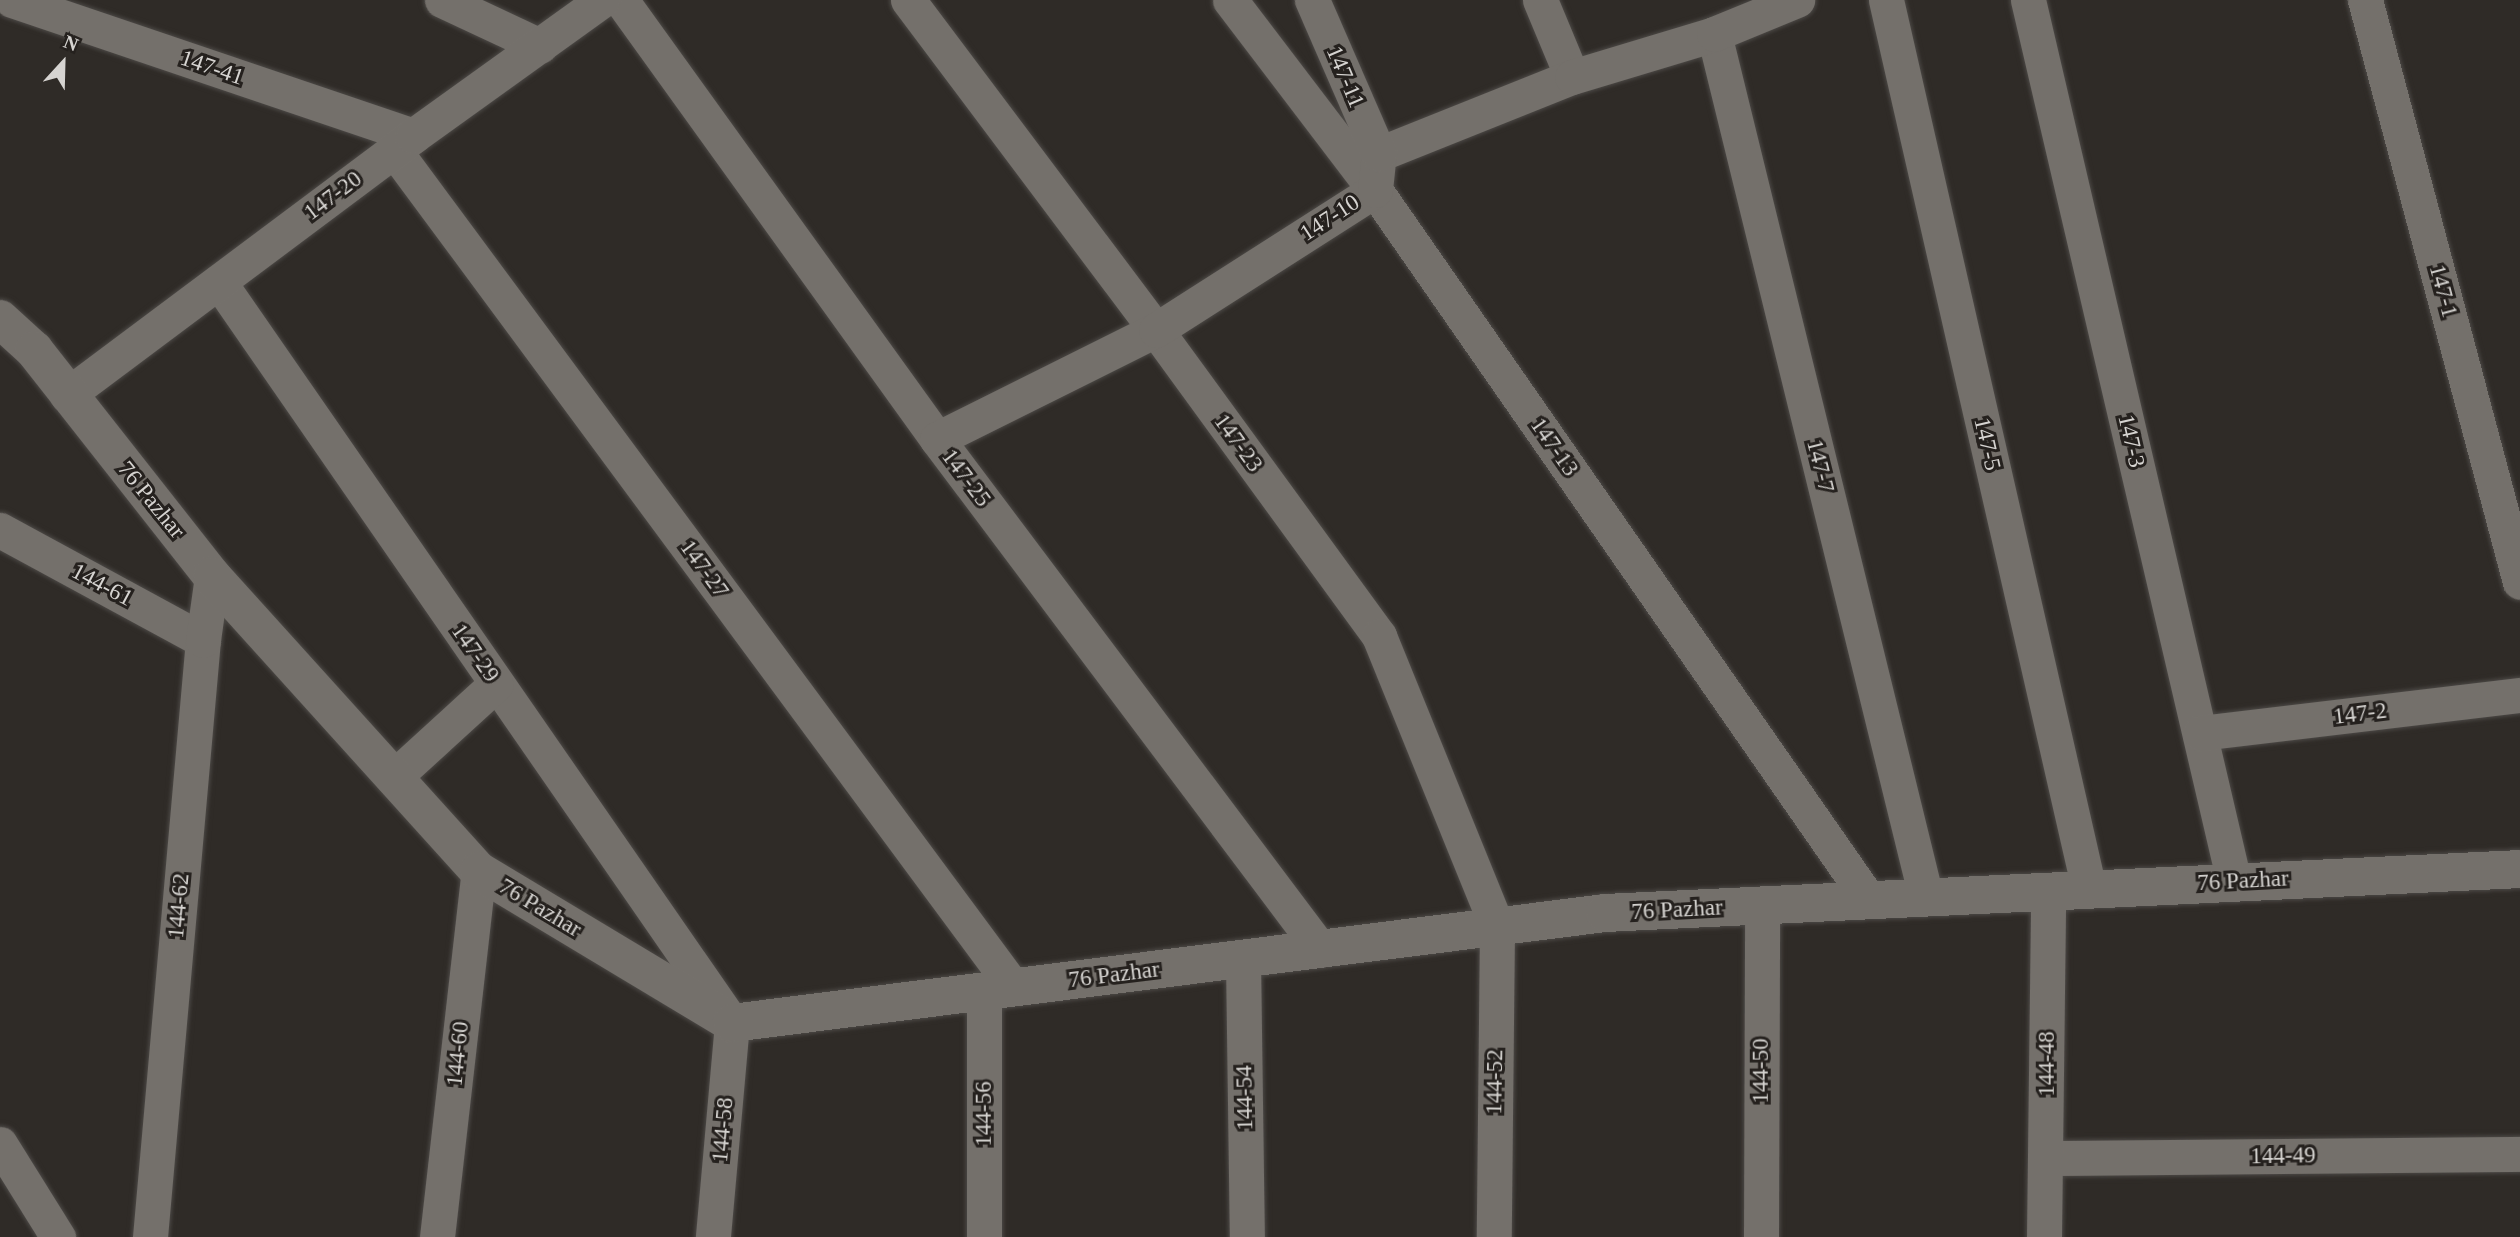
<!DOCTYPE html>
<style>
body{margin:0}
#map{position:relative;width:2520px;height:1237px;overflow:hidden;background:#2f2b27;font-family:Georgia,serif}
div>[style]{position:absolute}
.roads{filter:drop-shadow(0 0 2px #4c4946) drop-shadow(0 0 2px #4c4946)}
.minor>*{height:35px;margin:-17.5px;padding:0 17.5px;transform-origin:17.5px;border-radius:17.5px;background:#74706b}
.tertiary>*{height:38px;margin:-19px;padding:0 19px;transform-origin:19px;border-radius:19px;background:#74706b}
span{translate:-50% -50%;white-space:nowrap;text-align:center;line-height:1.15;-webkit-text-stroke:6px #25211e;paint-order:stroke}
.street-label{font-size:23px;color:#d6d4d1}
.north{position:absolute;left:28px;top:28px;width:70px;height:70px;-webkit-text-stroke:5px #25211e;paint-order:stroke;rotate:22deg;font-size:19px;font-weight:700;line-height:28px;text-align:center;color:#d6d4d1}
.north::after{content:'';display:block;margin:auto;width:24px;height:32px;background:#d6d4d1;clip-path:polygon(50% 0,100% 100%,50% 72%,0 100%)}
</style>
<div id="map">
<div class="roads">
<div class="minor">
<div style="left:12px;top:0;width:423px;rotate:18.7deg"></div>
<div style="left:442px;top:0;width:108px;rotate:25.1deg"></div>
<div style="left:621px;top:0;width:541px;rotate:54.25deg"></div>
<div style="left:937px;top:439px;width:639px;rotate:53.08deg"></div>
<div style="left:908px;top:0;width:413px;rotate:53.1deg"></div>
<div style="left:1156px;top:330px;width:379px;rotate:53.9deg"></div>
<div style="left:1379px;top:636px;width:314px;rotate:67.9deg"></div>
<div style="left:1497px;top:927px;width:310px;rotate:90.6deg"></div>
<div style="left:1230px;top:0;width:239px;rotate:52.7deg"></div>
<div style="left:1375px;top:190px;width:865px;rotate:55.17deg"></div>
<div style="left:1540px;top:0;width:83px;rotate:67.4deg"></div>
<div style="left:1886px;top:0;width:912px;rotate:77.14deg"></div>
<div style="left:2028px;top:0;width:906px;rotate:76.85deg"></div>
<div style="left:2365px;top:0;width:602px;rotate:75.09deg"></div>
<div style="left:1714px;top:34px;width:889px;rotate:76.2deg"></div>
<div style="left:394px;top:150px;width:1042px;rotate:53.5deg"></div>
<div style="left:1379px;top:154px;width:208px;rotate:-21.8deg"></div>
<div style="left:1572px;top:77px;width:148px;rotate:-16.8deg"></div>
<div style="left:1714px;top:34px;width:90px;rotate:-22.3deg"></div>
<div style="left:219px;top:282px;width:901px;rotate:55.3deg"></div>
<div style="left:732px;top:1023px;width:215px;rotate:95.1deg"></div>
<div style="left:67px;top:395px;width:432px;rotate:-36.8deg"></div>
<div style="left:413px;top:136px;width:233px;rotate:-35.7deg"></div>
<div style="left:937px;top:439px;width:245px;rotate:-26.5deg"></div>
<div style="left:1156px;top:330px;width:260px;rotate:-32.6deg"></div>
<div style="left:1375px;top:190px;width:36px;rotate:-84deg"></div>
<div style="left:1379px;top:154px;width:168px;rotate:-113.5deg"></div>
<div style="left:0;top:530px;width:231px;rotate:28.5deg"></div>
<div style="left:2200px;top:733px;width:322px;rotate:-6.8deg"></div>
<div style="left:393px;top:778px;width:139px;rotate:-42.4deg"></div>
<div style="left:1243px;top:959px;width:278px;rotate:89.2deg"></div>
<div style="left:984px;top:992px;width:245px;rotate:90deg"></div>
<div style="left:0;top:1144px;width:110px;rotate:58.1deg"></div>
<div style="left:2046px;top:1158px;width:474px;rotate:-0.5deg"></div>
<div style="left:150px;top:1237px;width:599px;rotate:-84.93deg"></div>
<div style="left:203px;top:640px;width:65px;rotate:-82deg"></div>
<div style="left:437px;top:1237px;width:368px;rotate:-83.5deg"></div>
<div style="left:1761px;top:1237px;width:331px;rotate:-89.8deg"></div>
<div style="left:2044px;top:1237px;width:346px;rotate:-89.3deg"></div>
</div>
<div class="tertiary">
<div style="left:0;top:319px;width:46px;rotate:42.4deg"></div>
<div style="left:34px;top:350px;width:288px;rotate:51.8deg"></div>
<div style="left:212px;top:576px;width:398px;rotate:47.9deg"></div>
<div style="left:479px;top:871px;width:295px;rotate:31deg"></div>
<div style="left:732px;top:1023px;width:880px;rotate:-7.18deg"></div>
<div style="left:1605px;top:913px;width:916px;rotate:-2.75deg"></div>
</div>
</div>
<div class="street-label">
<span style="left:212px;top:68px;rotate:19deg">147-41</span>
<span style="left:1345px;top:77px;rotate:67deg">147-11</span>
<span style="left:333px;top:196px;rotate:-37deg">147-20</span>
<span style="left:1330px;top:218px;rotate:-33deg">147-10</span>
<span style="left:2443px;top:291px;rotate:75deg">147-1</span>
<span style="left:2131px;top:441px;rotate:77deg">147-3</span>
<span style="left:1238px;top:443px;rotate:54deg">147-23</span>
<span style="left:1987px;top:444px;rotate:77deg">147-5</span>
<span style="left:1554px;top:447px;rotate:55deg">147-13</span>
<span style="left:1820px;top:466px;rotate:76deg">147-7</span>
<span style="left:966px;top:478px;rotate:53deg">147-25</span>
<span style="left:151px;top:500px;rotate:51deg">76 Pazhar</span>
<span style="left:704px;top:569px;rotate:54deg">147-27</span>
<span style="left:102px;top:585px;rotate:28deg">144-61</span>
<span style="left:475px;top:653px;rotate:55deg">147-29</span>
<span style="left:2360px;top:714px;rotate:-7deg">147-2</span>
<span style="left:2243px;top:881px;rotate:-3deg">76 Pazhar</span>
<span style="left:179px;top:906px;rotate:-85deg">144-62</span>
<span style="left:540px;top:908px;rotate:31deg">76 Pazhar</span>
<span style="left:1677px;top:910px;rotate:-3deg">76 Pazhar</span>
<span style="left:1114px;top:975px;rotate:-7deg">76 Pazhar</span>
<span style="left:458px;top:1054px;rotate:-84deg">144-60</span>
<span style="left:2047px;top:1064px;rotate:-90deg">144-48</span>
<span style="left:1761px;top:1071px;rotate:-90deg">144-50</span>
<span style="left:1495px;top:1082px;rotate:-89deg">144-52</span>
<span style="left:1245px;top:1098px;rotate:-91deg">144-54</span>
<span style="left:984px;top:1114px;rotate:-90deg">144-56</span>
<span style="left:723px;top:1130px;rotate:-85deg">144-58</span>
<span style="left:2283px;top:1156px;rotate:-1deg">144-49</span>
</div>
<div class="north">N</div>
</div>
